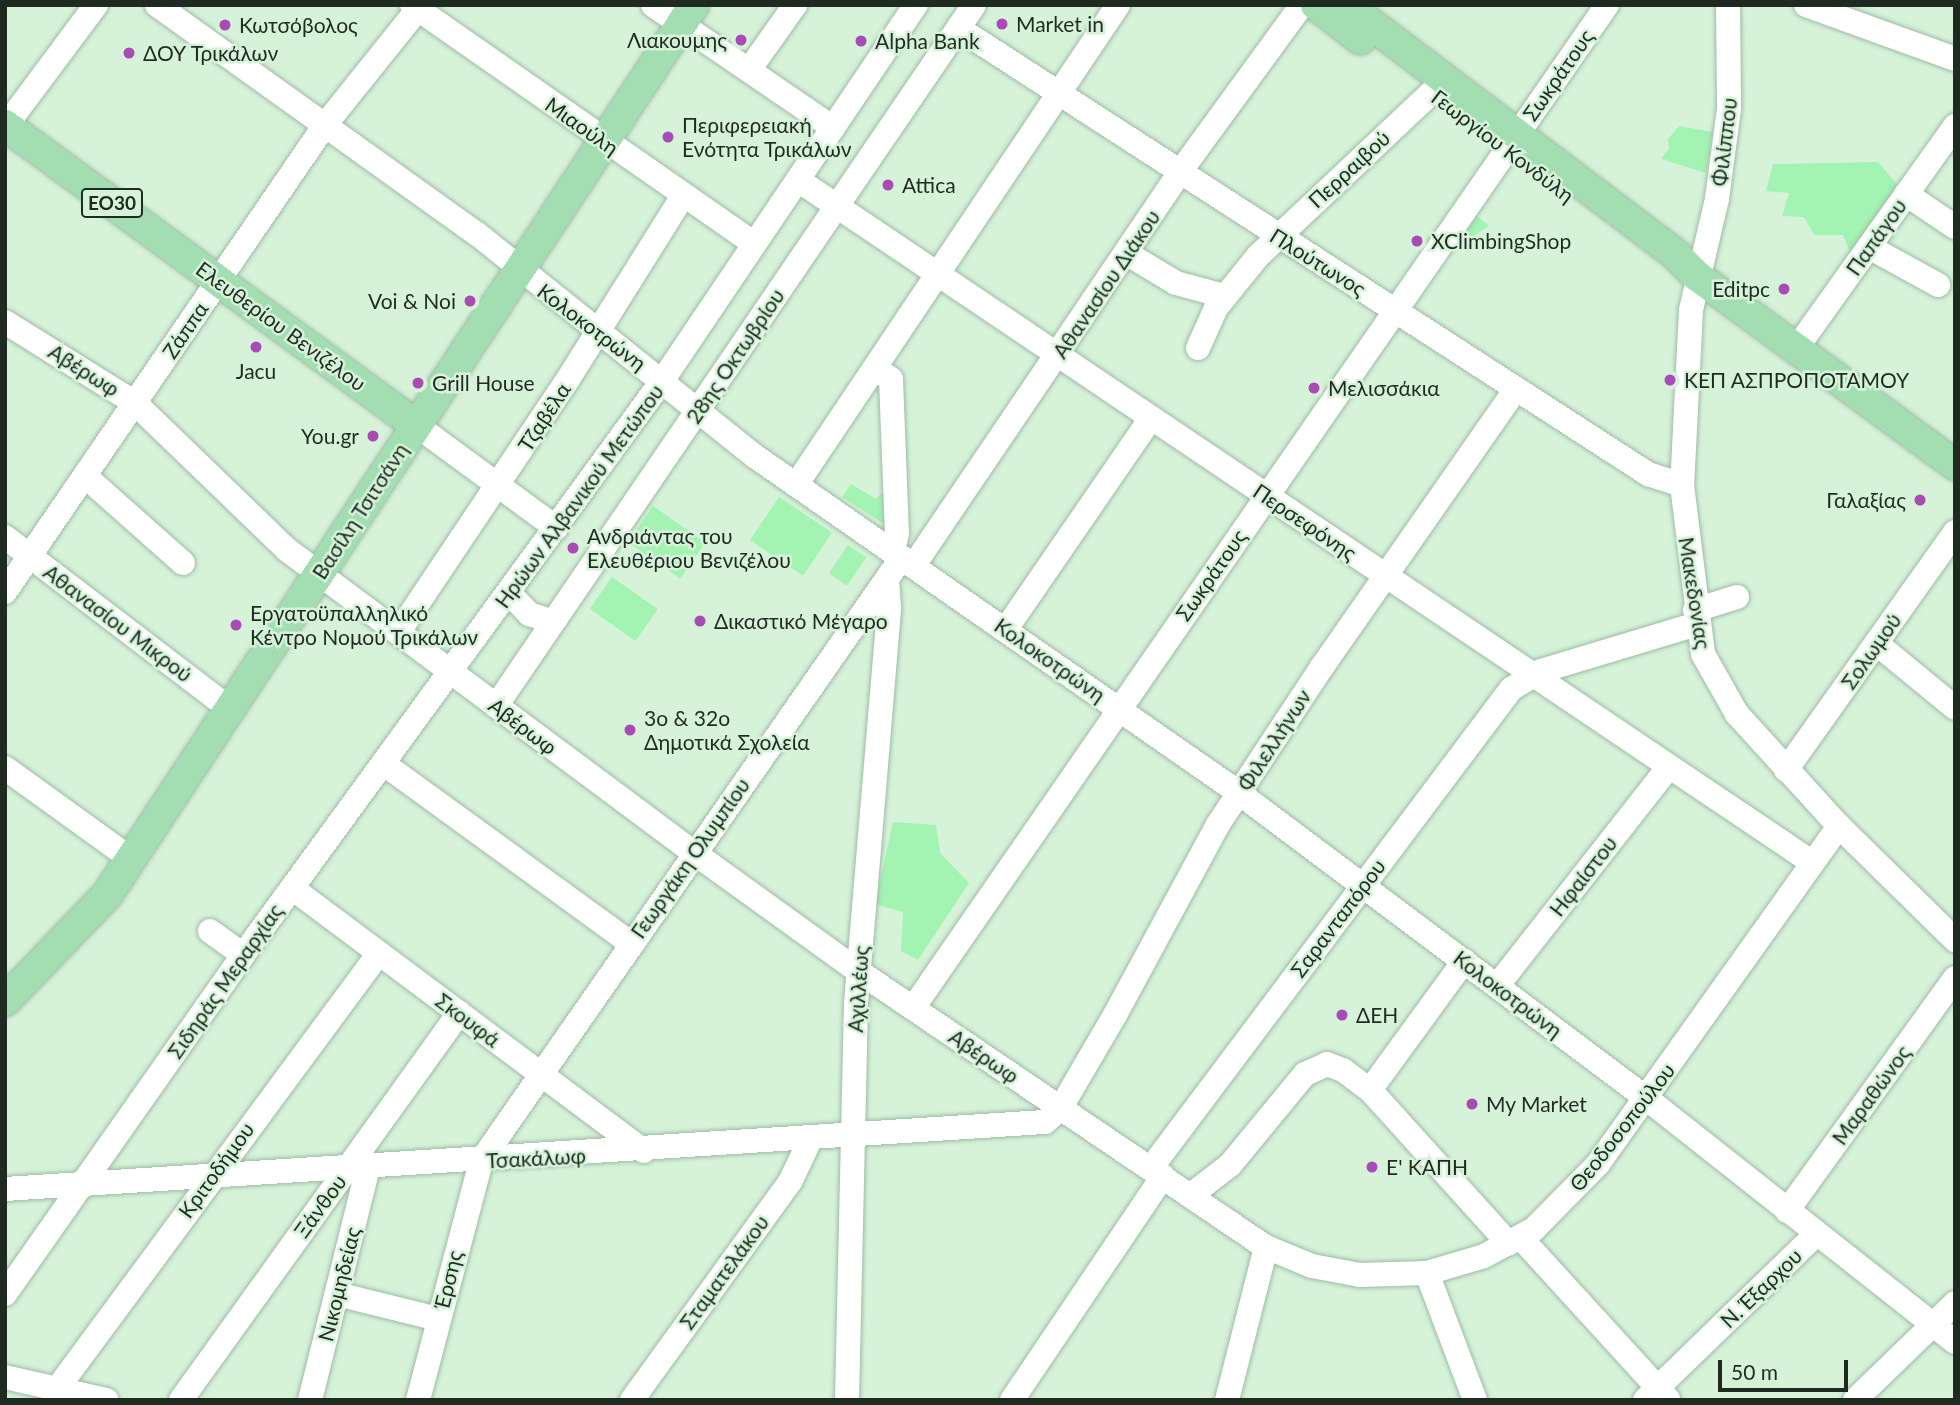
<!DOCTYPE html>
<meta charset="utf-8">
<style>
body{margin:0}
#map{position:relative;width:1960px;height:1405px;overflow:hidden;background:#d6f3da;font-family:Lato,sans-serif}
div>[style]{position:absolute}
.green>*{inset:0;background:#a3f3b3;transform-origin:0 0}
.roads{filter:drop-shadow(0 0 2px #9fbba4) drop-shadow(0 0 2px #9fbba4)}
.minor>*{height:24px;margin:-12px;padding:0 12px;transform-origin:12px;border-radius:12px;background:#fff}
.major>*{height:30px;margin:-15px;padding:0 15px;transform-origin:15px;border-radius:15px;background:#a2deb1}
.dots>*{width:19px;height:19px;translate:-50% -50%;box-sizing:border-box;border:4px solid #d6f3da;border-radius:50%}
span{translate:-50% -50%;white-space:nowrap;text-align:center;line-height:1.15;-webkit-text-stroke:5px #d6f3da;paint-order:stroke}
.shield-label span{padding:2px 5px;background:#d6f3da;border:2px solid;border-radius:5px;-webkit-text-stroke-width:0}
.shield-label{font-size:19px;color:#1f2a21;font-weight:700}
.poi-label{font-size:21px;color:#1f2a21}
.left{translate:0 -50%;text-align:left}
.right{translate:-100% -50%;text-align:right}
.street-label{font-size:21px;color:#1f2a21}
.frame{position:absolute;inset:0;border:7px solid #1f2a21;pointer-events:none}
.scale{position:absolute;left:1718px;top:1360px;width:130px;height:32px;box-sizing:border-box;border:4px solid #1f2a21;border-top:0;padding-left:9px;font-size:21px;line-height:24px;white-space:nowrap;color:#1f2a21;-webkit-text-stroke:5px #d6f3da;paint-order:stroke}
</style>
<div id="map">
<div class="green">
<div style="clip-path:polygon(1679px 126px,1713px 132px,1706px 173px,1661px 159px,1669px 148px,1668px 139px)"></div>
<div style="clip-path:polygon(1878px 162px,1903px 191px,1852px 257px,1843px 235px,1814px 235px,1804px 217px,1782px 216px,1789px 193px,1766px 191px,1773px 164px)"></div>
<div style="clip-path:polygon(1477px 216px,1489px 226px,1455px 248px)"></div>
<div style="clip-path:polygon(851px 484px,876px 499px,892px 484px,895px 531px,842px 497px)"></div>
<div style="left:779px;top:497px;width:64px;height:52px;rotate:34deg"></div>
<div style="left:653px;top:506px;width:64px;height:44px;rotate:35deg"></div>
<div style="left:848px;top:545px;width:22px;height:34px;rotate:34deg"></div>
<div style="left:612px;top:577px;width:56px;height:39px;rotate:35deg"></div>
<div style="clip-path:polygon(893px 822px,936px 825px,940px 853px,969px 883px,918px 960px,901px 951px,903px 912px,875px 904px)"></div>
</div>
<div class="roads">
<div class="minor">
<div style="left:157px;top:5px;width:392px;rotate:35.6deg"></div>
<div style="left:476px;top:233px;width:359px;rotate:38.7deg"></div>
<div style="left:756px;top:457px;width:588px;rotate:34.82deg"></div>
<div style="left:1239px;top:793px;width:509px;rotate:36.85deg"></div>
<div style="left:1646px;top:1098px;width:394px;rotate:38.3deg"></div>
<div style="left:412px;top:5px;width:417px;rotate:34.9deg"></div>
<div style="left:653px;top:5px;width:218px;rotate:34.3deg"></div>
<div style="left:1728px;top:5px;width:104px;rotate:89.4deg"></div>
<div style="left:1729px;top:109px;width:91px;rotate:97.6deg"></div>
<div style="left:1717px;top:199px;width:114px;rotate:103.2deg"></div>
<div style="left:1691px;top:310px;width:175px;rotate:92.9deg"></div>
<div style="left:1682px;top:485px;width:170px;rotate:82.9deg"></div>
<div style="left:1703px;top:654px;width:69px;rotate:60.5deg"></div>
<div style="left:1737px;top:714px;width:151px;rotate:47.7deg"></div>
<div style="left:1839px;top:826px;width:163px;rotate:44.5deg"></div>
<div style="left:1806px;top:5px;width:158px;rotate:19.9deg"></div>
<div style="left:958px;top:28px;width:822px;rotate:32.88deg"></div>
<div style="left:1648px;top:474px;width:36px;rotate:18deg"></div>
<div style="left:749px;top:70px;width:80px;rotate:-54.7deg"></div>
<div style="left:5px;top:127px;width:152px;rotate:-53.3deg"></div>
<div style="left:798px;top:180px;width:1223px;rotate:33.94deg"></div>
<div style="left:1906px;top:194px;width:59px;rotate:34deg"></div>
<div style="left:1869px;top:247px;width:79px;rotate:28.8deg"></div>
<div style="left:1126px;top:253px;width:58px;rotate:31deg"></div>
<div style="left:1176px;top:283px;width:50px;rotate:15.2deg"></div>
<div style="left:5px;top:322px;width:153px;rotate:31.9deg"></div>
<div style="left:135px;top:403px;width:210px;rotate:44deg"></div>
<div style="left:286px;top:549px;width:507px;rotate:36.67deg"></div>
<div style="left:693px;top:852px;width:203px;rotate:35.8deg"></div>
<div style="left:858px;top:971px;width:493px;rotate:34.1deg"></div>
<div style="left:1266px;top:1247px;width:50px;rotate:22.4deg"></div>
<div style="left:1312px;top:1266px;width:49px;rotate:10.6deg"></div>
<div style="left:1360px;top:1275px;width:67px;rotate:-1.7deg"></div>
<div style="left:1427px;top:1273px;width:59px;rotate:-16.6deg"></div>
<div style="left:1484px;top:1256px;width:57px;rotate:-28.4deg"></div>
<div style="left:1534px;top:1229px;width:91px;rotate:-45.4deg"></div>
<div style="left:1598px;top:1164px;width:415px;rotate:-54.5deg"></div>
<div style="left:1198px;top:348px;width:44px;rotate:-65.8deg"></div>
<div style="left:1216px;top:308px;width:67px;rotate:-51.1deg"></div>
<div style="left:1258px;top:256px;width:238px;rotate:-43.3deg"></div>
<div style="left:1796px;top:349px;width:274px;rotate:-54.5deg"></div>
<div style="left:876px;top:369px;width:18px;rotate:34deg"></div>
<div style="left:891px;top:379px;width:154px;rotate:87.8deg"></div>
<div style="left:897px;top:533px;width:18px;rotate:103deg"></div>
<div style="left:416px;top:425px;width:174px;rotate:36.3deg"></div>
<div style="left:85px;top:476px;width:131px;rotate:41.6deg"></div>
<div style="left:796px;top:485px;width:578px;rotate:-56.14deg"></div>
<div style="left:5px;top:537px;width:283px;rotate:37.4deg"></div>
<div style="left:914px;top:565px;width:475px;rotate:-55.9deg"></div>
<div style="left:1180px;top:172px;width:207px;rotate:-53.9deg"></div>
<div style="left:5px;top:592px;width:566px;rotate:-55.58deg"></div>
<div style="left:325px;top:125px;width:154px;rotate:-51.3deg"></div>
<div style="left:509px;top:593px;width:29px;rotate:46deg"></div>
<div style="left:529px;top:614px;width:25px;rotate:18deg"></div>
<div style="left:1695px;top:610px;width:44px;rotate:-17.2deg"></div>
<div style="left:1006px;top:629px;width:256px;rotate:-55.5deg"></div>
<div style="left:398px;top:633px;width:300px;rotate:-56.2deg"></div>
<div style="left:565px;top:384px;width:222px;rotate:-57.9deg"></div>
<div style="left:1876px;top:643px;width:102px;rotate:39.4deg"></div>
<div style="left:496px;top:706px;width:848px;rotate:-55.71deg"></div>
<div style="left:384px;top:764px;width:304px;rotate:36deg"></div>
<div style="left:5px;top:768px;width:155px;rotate:35.8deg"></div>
<div style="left:1786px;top:770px;width:292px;rotate:-54.6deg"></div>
<div style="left:292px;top:888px;width:439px;rotate:36.8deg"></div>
<div style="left:210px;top:931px;width:41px;rotate:36deg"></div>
<div style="left:1497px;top:986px;width:278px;rotate:-51.9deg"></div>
<div style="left:913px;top:1008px;width:1220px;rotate:-55.32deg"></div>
<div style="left:1370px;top:1090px;width:160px;rotate:-53.9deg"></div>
<div style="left:1151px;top:1168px;width:599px;rotate:-53.07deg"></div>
<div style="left:1511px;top:689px;width:35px;rotate:-31deg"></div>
<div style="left:1541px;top:671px;width:163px;rotate:-16.8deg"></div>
<div style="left:5px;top:1189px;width:1042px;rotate:-3.69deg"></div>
<div style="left:1045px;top:1122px;width:20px;rotate:-41deg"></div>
<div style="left:1060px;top:1109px;width:109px;rotate:-59.7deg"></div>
<div style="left:1115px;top:1015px;width:215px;rotate:-61.6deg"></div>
<div style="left:1217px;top:826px;width:191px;rotate:-56.6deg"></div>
<div style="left:1322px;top:667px;width:339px;rotate:-55.1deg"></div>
<div style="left:1191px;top:1195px;width:49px;rotate:-37.6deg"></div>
<div style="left:1230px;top:1165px;width:118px;rotate:-50.5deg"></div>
<div style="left:1305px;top:1074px;width:24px;rotate:-24deg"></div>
<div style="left:1327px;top:1064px;width:17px;rotate:21deg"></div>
<div style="left:1343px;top:1070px;width:34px;rotate:37deg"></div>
<div style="left:1370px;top:1090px;width:207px;rotate:47.9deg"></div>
<div style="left:1787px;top:1211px;width:287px;rotate:-54.2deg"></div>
<div style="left:1521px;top:1238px;width:218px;rotate:47.6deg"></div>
<div style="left:1427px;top:1273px;width:136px;rotate:69.3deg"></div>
<div style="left:5px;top:1294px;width:414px;rotate:-54.9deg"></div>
<div style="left:243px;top:955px;width:711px;rotate:-53.87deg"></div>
<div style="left:662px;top:381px;width:454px;rotate:-56deg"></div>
<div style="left:337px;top:1294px;width:104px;rotate:13.9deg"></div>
<div style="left:5px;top:1377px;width:104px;rotate:12.8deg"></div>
<div style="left:57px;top:1389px;width:542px;rotate:-53.55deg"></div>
<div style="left:181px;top:1400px;width:477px;rotate:-54.3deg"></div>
<div style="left:310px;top:1400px;width:239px;rotate:-76deg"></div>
<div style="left:418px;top:1400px;width:247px;rotate:-75.2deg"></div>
<div style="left:481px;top:1161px;width:736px;rotate:-55.12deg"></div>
<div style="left:632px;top:1400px;width:271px;rotate:-54.1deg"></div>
<div style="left:791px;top:1180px;width:44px;rotate:-64.6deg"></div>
<div style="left:847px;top:1400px;width:397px;rotate:-88.7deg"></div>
<div style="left:856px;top:1003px;width:397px;rotate:-85.2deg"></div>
<div style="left:889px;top:607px;width:28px;rotate:-94deg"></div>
<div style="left:1012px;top:1400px;width:270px;rotate:-56deg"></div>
<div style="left:1227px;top:1400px;width:158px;rotate:-75.7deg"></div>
<div style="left:1645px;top:1400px;width:238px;rotate:-44.1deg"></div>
<div style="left:1855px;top:1400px;width:139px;rotate:-44.1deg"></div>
</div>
<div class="major">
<div style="left:1316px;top:5px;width:56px;rotate:37.7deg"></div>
<div style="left:1346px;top:5px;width:413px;rotate:37.1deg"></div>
<div style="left:1675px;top:254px;width:31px;rotate:45deg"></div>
<div style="left:1697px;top:276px;width:320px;rotate:36.2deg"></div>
<div style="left:5px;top:125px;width:509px;rotate:36.13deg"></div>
<div style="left:5px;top:1001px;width:147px;rotate:-46.1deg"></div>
<div style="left:107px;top:895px;width:1066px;rotate:-56.59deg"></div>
</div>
</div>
<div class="dots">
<div style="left:1002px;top:24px;background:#a94bb5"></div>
<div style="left:225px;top:25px;background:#a94bb5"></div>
<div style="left:741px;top:40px;background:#a94bb5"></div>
<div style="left:861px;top:41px;background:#a94bb5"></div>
<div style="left:129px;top:53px;background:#a94bb5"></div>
<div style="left:668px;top:137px;background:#a94bb5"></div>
<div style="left:888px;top:185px;background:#a94bb5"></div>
<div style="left:1417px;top:241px;background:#a94bb5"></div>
<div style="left:1784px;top:289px;background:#a94bb5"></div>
<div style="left:470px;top:301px;background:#a94bb5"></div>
<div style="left:256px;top:347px;background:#a94bb5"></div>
<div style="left:1670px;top:380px;background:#a94bb5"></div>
<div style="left:418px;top:383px;background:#a94bb5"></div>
<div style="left:1314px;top:388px;background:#a94bb5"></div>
<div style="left:373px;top:436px;background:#a94bb5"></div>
<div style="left:1920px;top:500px;background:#a94bb5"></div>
<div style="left:573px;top:548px;background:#a94bb5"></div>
<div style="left:700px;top:621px;background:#a94bb5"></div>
<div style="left:236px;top:625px;background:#a94bb5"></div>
<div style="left:630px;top:730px;background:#a94bb5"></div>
<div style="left:1342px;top:1015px;background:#a94bb5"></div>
<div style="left:1472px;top:1104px;background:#a94bb5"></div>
<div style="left:1372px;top:1167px;background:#a94bb5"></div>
</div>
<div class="shield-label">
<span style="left:112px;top:203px">ΕΟ30</span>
</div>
<div class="poi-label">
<span class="left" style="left:1016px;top:24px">Market in</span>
<span class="left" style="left:239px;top:25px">Κωτσόβολος</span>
<span class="right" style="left:727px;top:40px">Λιακουμης</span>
<span class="left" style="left:875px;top:41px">Alpha Bank</span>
<span class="left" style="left:143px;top:53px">ΔΟΥ Τρικάλων</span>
<span class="left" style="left:682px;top:137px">Περιφερειακή<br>Ενότητα Τρικάλων</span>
<span class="left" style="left:902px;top:185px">Attica</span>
<span class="left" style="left:1431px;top:241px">XClimbingShop</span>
<span class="right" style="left:1770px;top:289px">Editpc</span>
<span class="right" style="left:456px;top:301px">Voi &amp; Noi</span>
<span style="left:256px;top:371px">Jacu</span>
<span class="left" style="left:1684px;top:380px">ΚΕΠ ΑΣΠΡΟΠΟΤΑΜΟΥ</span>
<span class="left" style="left:432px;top:383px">Grill House</span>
<span class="left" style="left:1328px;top:388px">Μελισσάκια</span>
<span class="right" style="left:359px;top:436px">You.gr</span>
<span class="right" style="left:1906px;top:500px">Γαλαξίας</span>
<span class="left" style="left:587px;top:548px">Ανδριάντας του<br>Ελευθέριου Βενιζέλου</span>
<span class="left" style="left:250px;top:625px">Εργατοϋπαλληλικό<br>Κέντρο Νομού Τρικάλων</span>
<span class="left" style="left:714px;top:621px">Δικαστικό Μέγαρο</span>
<span class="left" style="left:644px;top:730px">3ο &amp; 32ο<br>Δημοτικά Σχολεία</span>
<span class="left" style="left:1356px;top:1015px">ΔΕΗ</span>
<span class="left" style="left:1486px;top:1104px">My Market</span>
<span class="left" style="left:1386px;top:1167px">Ε' ΚΑΠΗ</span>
</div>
<div class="street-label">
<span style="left:1558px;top:75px;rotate:-55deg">Σωκράτους</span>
<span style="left:582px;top:126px;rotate:35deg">Μιαούλη</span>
<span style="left:1724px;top:142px;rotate:-83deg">Φιλίππου</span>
<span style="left:1503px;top:146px;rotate:37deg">Γεωργίου Κονδύλη</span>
<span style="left:1349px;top:169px;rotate:-43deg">Περραιβού</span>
<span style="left:1876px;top:237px;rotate:-55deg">Παπάγου</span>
<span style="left:1318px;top:262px;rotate:32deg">Πλούτωνος</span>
<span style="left:1106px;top:284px;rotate:-56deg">Αθανασίου Διάκου</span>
<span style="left:281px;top:326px;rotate:36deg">Ελευθερίου Βενιζέλου</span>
<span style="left:592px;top:327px;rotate:37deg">Κολοκοτρώνη</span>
<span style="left:185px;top:330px;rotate:-56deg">Ζάππα</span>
<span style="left:735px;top:356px;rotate:-56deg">28ης Οκτωβρίου</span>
<span style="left:84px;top:370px;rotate:32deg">Αβέρωφ</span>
<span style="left:544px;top:417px;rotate:-57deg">Τζαβέλα</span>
<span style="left:579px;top:496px;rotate:-54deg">Ηρώων Αλβανικού Μετώπου</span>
<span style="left:360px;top:511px;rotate:-57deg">Βασίλη Τσιτσάνη</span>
<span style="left:1305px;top:522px;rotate:34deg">Περσεφόνης</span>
<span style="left:1211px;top:575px;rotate:-55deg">Σωκράτους</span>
<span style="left:1695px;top:593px;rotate:81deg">Μακεδονίας</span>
<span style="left:118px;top:623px;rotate:37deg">Αθανασίου Μικρού</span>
<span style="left:1871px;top:651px;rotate:-55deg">Σολωμού</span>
<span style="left:1050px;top:660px;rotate:35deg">Κολοκοτρώνη</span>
<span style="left:523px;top:726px;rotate:37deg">Αβέρωφ</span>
<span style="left:1274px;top:740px;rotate:-57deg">Φιλελλήνων</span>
<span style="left:690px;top:858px;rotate:-55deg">Γεωργάκη Ολυμπίου</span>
<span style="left:1583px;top:876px;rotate:-52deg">Ηφαίστου</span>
<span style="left:1338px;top:918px;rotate:-53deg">Σαρανταπόρου</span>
<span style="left:225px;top:981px;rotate:-55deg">Σιδηράς Μεραρχίας</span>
<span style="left:858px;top:989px;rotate:-86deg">Αχιλλέως</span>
<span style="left:1508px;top:994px;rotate:37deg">Κολοκοτρώνη</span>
<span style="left:468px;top:1020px;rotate:37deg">Σκουφά</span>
<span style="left:984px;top:1056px;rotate:34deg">Αβέρωφ</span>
<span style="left:1871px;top:1095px;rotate:-54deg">Μαραθώνος</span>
<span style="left:1622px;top:1127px;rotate:-52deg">Θεοδοσοπούλου</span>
<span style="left:536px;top:1158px;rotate:-3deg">Τσακάλωφ</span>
<span style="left:216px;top:1170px;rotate:-54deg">Κριτοδήμου</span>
<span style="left:320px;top:1206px;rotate:-54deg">Ξάνθου</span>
<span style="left:724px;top:1272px;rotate:-54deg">Σταματελάκου</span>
<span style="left:448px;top:1280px;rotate:-76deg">Έρσης</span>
<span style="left:339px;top:1284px;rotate:-76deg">Νικομηδείας</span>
<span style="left:1761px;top:1288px;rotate:-44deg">Ν. Έξαρχου</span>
</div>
<div class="frame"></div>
<div class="scale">50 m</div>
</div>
